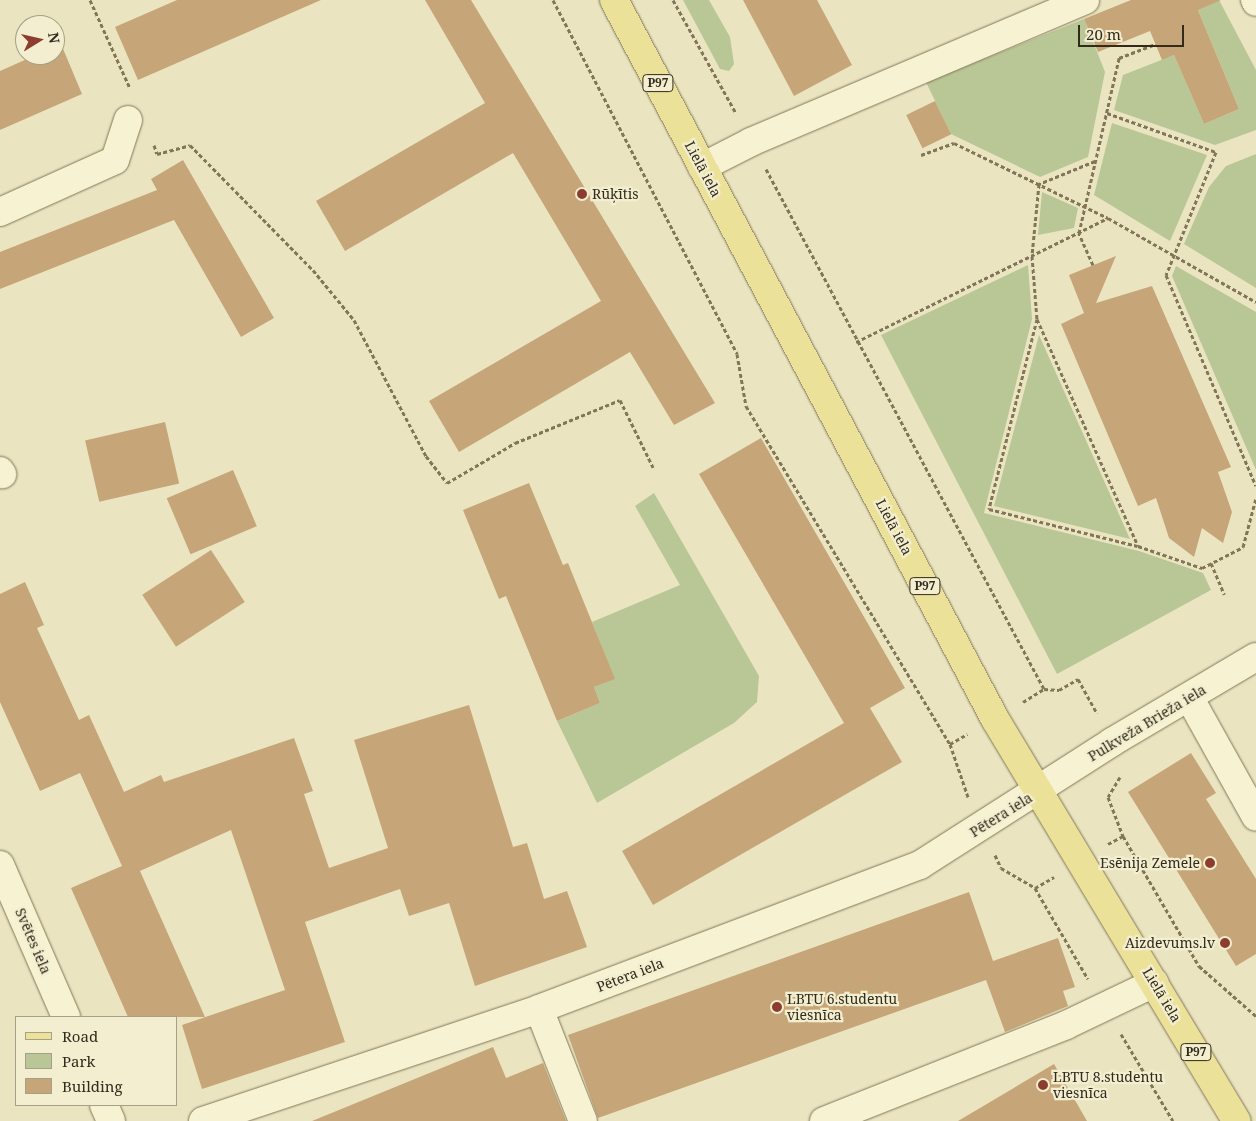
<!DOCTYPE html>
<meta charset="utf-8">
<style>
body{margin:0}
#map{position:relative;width:1256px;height:1121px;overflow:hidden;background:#eae5c0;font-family:"Noto Serif",serif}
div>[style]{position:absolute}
.green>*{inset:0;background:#b8c795}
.building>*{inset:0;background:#c6a678;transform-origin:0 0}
.path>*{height:3px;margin-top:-1.5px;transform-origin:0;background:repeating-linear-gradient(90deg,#827659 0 4px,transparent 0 6.5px)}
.roads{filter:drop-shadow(0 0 1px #827659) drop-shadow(0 0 1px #827659)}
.minor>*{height:28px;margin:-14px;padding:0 14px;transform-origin:14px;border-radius:14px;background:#f6f2d2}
.major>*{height:28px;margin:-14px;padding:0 14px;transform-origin:14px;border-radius:14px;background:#ece199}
.dots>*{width:14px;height:14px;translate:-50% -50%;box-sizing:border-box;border:2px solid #f2eecf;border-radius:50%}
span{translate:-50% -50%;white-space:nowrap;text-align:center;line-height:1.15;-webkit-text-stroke:4.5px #f2eecf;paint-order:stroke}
.shield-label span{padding:1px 4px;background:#f2eecf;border:1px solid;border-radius:4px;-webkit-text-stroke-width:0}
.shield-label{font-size:12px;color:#322b1d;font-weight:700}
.street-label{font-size:14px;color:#322b1d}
.poi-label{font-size:14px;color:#322b1d}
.left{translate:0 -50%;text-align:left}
.right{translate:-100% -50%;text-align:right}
.legend{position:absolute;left:15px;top:1016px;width:162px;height:90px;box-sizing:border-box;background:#f2eecf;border:1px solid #a5a088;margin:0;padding:6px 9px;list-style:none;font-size:15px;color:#322b1d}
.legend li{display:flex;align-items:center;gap:10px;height:25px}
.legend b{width:25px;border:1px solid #a5a088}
.north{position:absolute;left:15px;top:15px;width:50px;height:50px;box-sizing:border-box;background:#f2eecf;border:1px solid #a5a088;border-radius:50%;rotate:81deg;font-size:14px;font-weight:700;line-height:20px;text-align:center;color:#322b1d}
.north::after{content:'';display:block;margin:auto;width:18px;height:22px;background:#8d3d2d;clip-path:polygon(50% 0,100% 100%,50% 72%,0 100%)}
.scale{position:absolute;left:1078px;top:25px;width:106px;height:22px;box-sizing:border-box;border:2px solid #322b1d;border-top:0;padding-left:6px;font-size:15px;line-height:18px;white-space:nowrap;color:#322b1d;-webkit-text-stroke:4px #f2eecf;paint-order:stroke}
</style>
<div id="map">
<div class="green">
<div style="clip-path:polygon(683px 0,709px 0,730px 37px,734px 64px,729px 71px,720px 69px)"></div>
<div style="clip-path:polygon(1194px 0,1219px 0,1256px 70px,1256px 130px,1215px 145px,1114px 110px,1123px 75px,1174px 55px,1204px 124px,1239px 109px)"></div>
<div style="clip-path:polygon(1084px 19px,1105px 72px,1088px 157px,1040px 177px,951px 134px,926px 82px)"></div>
<div style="clip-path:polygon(1112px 123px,1207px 155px,1170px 241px,1094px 195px)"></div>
<div style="clip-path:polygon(1256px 154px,1256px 288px,1184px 244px,1209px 187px,1226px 166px)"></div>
<div style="clip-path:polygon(1042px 192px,1078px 208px,1074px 228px,1038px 235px)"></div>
<div style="clip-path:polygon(1028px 265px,1032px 319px,984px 513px,1139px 551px,1203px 573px,1211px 590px,1057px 674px,881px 335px)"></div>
<div style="clip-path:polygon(1176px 266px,1256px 312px,1256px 470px,1172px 276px)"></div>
<div style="clip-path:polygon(1039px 335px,1130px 539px,994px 506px)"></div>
<div style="clip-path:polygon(654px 493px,759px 676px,757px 702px,734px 723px,597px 803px,557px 721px,600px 703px,594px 687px,614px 679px,592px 622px,680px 585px,635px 506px)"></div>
</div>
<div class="building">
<div style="clip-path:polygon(177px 0,321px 0,138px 80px,115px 27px)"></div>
<div style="clip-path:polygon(425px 0,471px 0,715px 403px,674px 425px,630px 352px,459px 452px,429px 401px,601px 301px,513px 153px,345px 251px,316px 201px,485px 103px)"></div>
<div style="clip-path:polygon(743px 0,817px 0,852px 65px,794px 96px)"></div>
<div style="clip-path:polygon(1131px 0,1221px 0,1198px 10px,1239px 109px,1204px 124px,1174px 55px,1162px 60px,1150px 31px,1098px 52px,1084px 19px)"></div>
<div style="clip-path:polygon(61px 44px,82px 94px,0 130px,0 71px,36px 55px,55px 55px,55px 47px)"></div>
<div style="left:935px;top:101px;width:37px;height:32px;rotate:64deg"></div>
<div style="clip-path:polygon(183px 160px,274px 318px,241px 337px,174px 220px,0 289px,0 252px,157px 190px,151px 179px)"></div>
<div style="clip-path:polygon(1116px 256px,1096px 303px,1152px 286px,1231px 467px,1218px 472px,1232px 512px,1223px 543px,1202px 528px,1194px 557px,1169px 538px,1156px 498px,1138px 506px,1061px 324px,1084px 313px,1069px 275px)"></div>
<div style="left:165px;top:422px;width:63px;height:82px;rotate:77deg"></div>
<div style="clip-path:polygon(761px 438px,905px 688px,870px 708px,902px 762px,653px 905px,622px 851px,844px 723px,699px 474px)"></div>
<div style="left:233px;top:470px;width:61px;height:72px;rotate:67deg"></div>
<div style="clip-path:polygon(529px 483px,563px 565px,568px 563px,615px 679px,594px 687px,600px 703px,557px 721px,506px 596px,499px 599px,463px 510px)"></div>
<div style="left:211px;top:550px;width:62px;height:82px;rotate:57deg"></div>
<div style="clip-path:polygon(25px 582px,44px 625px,37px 628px,79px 720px,89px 715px,124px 792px,161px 775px,164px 782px,294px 738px,313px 791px,304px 794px,329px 868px,388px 848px,354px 740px,469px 705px,513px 847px,527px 843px,544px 899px,567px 891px,587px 947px,475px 986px,449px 903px,409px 916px,400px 889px,305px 922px,345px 1042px,202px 1089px,182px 1025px,285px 990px,231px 830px,140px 871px,205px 1017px,128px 1017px,71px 888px,122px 866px,80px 773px,40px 791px,0 702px,0 594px)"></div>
<div style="clip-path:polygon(1191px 753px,1216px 793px,1206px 799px,1256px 879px,1256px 954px,1236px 966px,1128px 792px)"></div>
<div style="clip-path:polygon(969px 892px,993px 961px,1058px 938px,1075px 987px,1063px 991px,1068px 1006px,1005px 1032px,986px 980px,598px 1118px,568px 1035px)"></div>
<div style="clip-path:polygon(493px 1047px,506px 1078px,543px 1063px,566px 1121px,312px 1121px)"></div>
<div style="clip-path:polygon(1054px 1064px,1087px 1121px,958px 1121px)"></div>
</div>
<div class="path">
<div style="left:90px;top:0;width:97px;rotate:65.6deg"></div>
<div style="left:553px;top:0;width:399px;rotate:62.5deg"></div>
<div style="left:737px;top:354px;width:53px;rotate:80.2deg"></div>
<div style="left:746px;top:406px;width:395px;rotate:58.9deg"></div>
<div style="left:950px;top:744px;width:56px;rotate:71.2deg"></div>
<div style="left:673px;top:0;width:129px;rotate:60.9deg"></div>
<div style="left:1107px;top:113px;width:116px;rotate:19.7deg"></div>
<div style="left:1216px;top:152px;width:133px;rotate:112.1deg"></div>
<div style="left:1166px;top:275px;width:229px;rotate:66.9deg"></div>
<div style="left:154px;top:145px;width:9px;rotate:72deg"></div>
<div style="left:157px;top:154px;width:34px;rotate:-15deg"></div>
<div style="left:190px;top:145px;width:175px;rotate:45.5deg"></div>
<div style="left:313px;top:270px;width:65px;rotate:50.6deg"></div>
<div style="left:354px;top:320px;width:154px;rotate:62.1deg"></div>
<div style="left:426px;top:456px;width:34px;rotate:52deg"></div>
<div style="left:447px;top:483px;width:79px;rotate:-30.5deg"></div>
<div style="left:515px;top:443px;width:113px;rotate:-22.3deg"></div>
<div style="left:620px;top:400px;width:75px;rotate:63.8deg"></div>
<div style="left:921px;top:155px;width:35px;rotate:-20deg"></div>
<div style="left:954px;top:143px;width:171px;rotate:26deg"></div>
<div style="left:1095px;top:161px;width:61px;rotate:157.7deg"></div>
<div style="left:1039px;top:184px;width:72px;rotate:95.6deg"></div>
<div style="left:1032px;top:256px;width:63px;rotate:85.5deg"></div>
<div style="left:1037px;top:319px;width:248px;rotate:66deg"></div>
<div style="left:1138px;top:546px;width:68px;rotate:19deg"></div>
<div style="left:1202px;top:568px;width:46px;rotate:-27.1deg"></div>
<div style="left:1243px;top:547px;width:51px;rotate:-75.1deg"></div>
<div style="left:766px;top:169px;width:590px;rotate:61.87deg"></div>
<div style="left:1093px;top:265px;width:35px;rotate:-114deg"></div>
<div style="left:1079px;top:233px;width:180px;rotate:-77.1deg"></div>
<div style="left:1119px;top:58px;width:39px;rotate:-21deg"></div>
<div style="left:1037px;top:319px;width:196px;rotate:104.2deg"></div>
<div style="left:989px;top:509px;width:153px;rotate:14deg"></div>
<div style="left:856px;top:342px;width:281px;rotate:-26.2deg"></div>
<div style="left:1108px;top:218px;width:170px;rotate:29.6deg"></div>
<div style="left:1211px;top:563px;width:34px;rotate:67deg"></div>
<div style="left:1023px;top:702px;width:25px;rotate:-32deg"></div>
<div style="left:1044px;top:689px;width:15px;rotate:4deg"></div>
<div style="left:1059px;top:690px;width:22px;rotate:-30deg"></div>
<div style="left:1078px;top:679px;width:39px;rotate:61deg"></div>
<div style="left:950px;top:744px;width:20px;rotate:-30deg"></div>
<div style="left:1120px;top:777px;width:23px;rotate:121deg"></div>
<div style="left:1108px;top:797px;width:42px;rotate:69deg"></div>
<div style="left:1123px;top:836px;width:151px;rotate:59.7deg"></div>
<div style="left:1199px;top:966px;width:76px;rotate:41.3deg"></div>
<div style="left:1108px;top:844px;width:17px;rotate:-28deg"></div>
<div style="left:995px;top:855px;width:14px;rotate:65deg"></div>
<div style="left:1001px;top:868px;width:39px;rotate:30deg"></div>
<div style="left:1035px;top:888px;width:105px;rotate:59.8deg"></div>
<div style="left:1035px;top:888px;width:22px;rotate:-30deg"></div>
<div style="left:1121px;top:1034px;width:101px;rotate:59.1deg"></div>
</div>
<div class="roads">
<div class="minor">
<div style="left:1255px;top:0;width:2px;rotate:63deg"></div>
<div style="left:702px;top:167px;width:55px;rotate:-27deg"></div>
<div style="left:751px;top:142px;width:363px;rotate:-23deg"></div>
<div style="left:0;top:212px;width:126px;rotate:-24.3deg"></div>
<div style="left:115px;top:160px;width:42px;rotate:-72deg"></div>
<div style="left:0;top:471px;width:4px;rotate:56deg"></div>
<div style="left:1189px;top:697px;width:137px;rotate:60.8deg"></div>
<div style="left:0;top:865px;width:166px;rotate:66.5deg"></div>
<div style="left:539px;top:1009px;width:120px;rotate:68.6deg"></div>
<div style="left:104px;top:1105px;width:17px;rotate:66deg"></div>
<div style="left:203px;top:1121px;width:354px;rotate:-18.4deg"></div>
<div style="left:539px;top:1009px;width:407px;rotate:-20.7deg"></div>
<div style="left:920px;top:865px;width:228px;rotate:-32.6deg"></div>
<div style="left:1112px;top:742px;width:167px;rotate:-30.6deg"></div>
<div style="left:824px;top:1121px;width:260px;rotate:-21.6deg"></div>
<div style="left:1066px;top:1025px;width:98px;rotate:-25.5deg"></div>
</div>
<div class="major">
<div style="left:614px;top:0;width:814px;rotate:62.08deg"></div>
<div style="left:995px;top:719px;width:469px;rotate:59deg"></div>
</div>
</div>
<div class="dots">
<div style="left:582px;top:194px;background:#8d3d2d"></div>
<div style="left:1210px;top:863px;background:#8d3d2d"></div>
<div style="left:1225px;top:943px;background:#8d3d2d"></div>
<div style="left:777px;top:1007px;background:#8d3d2d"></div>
<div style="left:1043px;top:1085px;background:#8d3d2d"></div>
</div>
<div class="shield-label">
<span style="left:658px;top:83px">P97</span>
<span style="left:925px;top:586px">P97</span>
<span style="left:1196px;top:1052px">P97</span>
</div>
<div class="street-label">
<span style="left:703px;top:169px;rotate:62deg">Lielā iela</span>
<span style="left:894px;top:527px;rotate:62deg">Lielā iela</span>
<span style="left:1147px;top:723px;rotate:-31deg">Pulkveža Brieža iela</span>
<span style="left:1001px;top:815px;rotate:-32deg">Pētera iela</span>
<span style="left:33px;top:941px;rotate:67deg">Svētes iela</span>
<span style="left:630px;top:975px;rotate:-21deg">Pētera iela</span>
<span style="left:1162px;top:995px;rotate:59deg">Lielā iela</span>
</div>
<div class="poi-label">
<span class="left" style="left:592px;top:194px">Rūķītis</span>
<span class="right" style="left:1200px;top:863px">Esēnija Zemele</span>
<span class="right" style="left:1215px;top:943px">Aizdevums.lv</span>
<span class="left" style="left:787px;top:1007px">LBTU 6.studentu<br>viesnīca</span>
<span class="left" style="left:1053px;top:1085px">LBTU 8.studentu<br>viesnīca</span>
</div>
<ul class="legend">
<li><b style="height:6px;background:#ece199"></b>Road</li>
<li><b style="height:14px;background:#b8c795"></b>Park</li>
<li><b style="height:14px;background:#c6a678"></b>Building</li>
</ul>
<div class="north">N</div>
<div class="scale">20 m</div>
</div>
